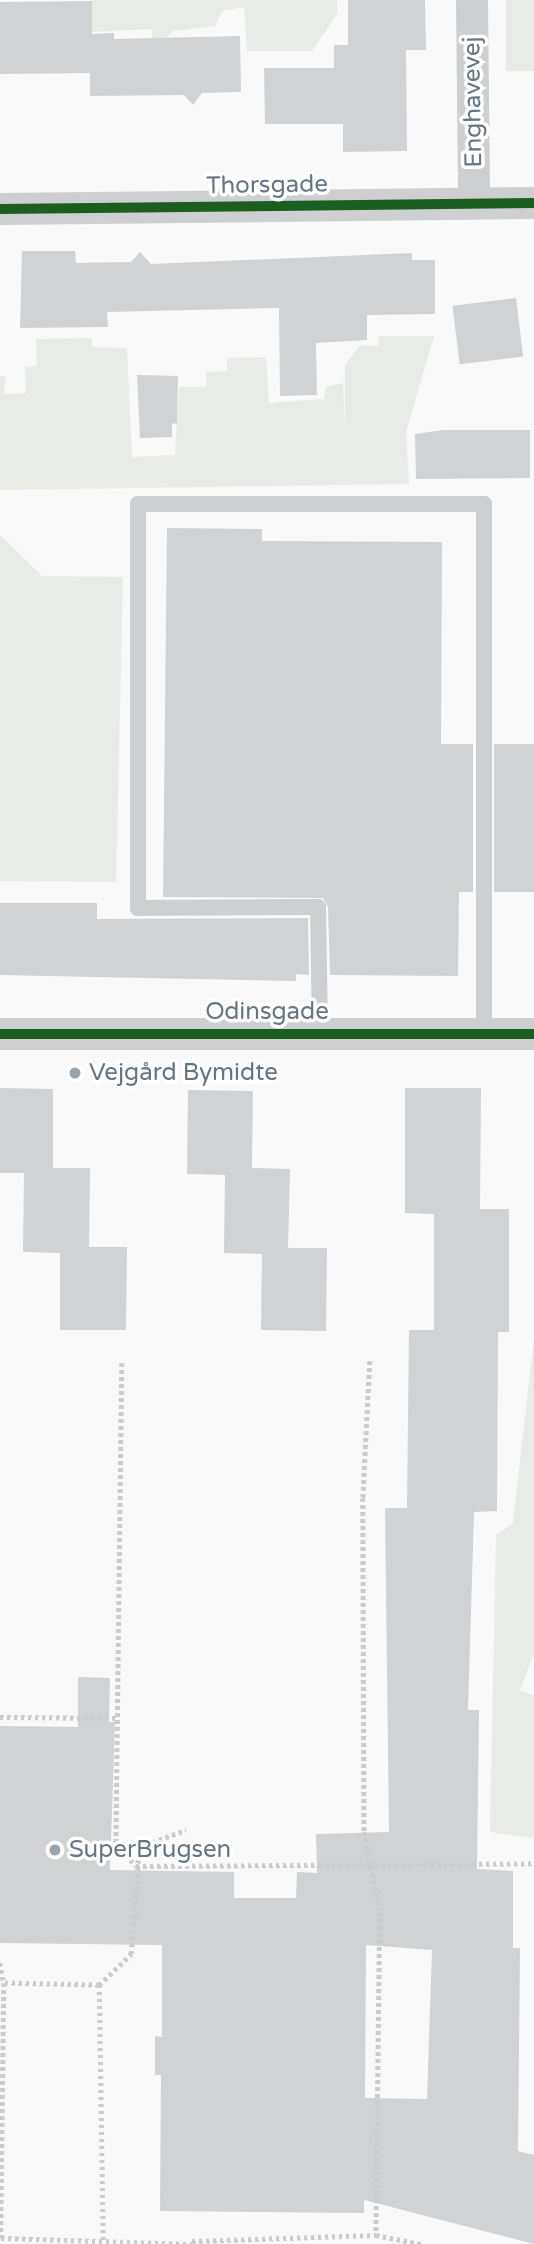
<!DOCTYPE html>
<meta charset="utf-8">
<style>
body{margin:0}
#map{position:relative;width:534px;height:2244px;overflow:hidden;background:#f9f9f9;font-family:"Varela Round",sans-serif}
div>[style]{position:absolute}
.green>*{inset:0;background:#e8ebe6;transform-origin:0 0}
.building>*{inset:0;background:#d0d2d3;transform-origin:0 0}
.path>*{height:4.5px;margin-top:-2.25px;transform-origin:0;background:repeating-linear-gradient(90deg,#cbcccd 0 3.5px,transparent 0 7px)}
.lane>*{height:16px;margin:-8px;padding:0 8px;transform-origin:8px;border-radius:8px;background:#cecfd0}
.street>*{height:32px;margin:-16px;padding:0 16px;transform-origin:16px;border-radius:16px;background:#cecfd0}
.cycleway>*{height:10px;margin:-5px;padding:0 5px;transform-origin:5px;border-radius:5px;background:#1b5e20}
.dots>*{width:19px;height:19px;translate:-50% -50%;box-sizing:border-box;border:4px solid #fff;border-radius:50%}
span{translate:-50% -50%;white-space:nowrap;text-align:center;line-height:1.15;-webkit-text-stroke:7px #fff;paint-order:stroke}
.street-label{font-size:24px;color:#657683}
.poi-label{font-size:24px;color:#657683}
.left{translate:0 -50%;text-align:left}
</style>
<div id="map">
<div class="green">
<div style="clip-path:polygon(92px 0,337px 0,337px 14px,312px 51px,247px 51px,244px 7px,222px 11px,215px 26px,173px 31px,152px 51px,152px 29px,91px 32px)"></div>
<div style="left:506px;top:0;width:28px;height:71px"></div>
<div style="clip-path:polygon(379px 336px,434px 336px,406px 432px,409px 484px,0 490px,0 376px,6px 376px,4px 394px,26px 393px,25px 367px,37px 366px,36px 339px,92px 338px,92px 347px,127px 348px,132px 457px,175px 455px,179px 387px,206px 387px,206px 372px,227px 371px,227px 358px,266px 357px,269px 403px,324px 399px,326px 387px,343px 383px,345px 433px,345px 365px,360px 345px,378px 346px)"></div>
<div style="clip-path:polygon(0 535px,42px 576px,123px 577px,116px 882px,0 881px)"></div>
<div style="clip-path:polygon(534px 1337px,534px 1654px,520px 1690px,534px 1696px,534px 1838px,490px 1832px,496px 1535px,513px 1523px)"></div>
</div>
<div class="building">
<div style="clip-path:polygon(348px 0,425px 0,426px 50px,406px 50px,407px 151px,343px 152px,343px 124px,265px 124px,264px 68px,334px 68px,334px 45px,348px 45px)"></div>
<div style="clip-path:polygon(92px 1px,92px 34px,114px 33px,114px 39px,240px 36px,241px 92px,202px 93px,193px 105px,184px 95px,90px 96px,90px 73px,0 74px,0 2px)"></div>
<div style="clip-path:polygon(22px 251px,75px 251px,76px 263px,131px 262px,140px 252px,151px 264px,412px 253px,412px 260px,435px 260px,435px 314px,367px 315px,367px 340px,316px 343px,317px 395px,280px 396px,279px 308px,107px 312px,108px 327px,20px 328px)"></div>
<div style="left:516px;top:298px;width:59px;height:64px;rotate:83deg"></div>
<div style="clip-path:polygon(137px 375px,178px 376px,177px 424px,172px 423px,172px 437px,140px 438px)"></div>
<div style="clip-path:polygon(444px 430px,530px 430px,530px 478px,416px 479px,415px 434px)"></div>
<div style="clip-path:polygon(167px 528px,262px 529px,262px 541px,442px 542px,441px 744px,473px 744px,473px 892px,459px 892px,458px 976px,330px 975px,328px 907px,323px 898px,163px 897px)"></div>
<div style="left:494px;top:744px;width:40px;height:148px"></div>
<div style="clip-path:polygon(0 903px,97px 903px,97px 919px,308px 918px,309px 975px,296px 974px,296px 981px,0 975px)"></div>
<div style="clip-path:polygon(0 1088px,53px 1089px,53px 1168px,90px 1168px,89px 1247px,127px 1247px,126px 1330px,60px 1330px,60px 1253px,23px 1252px,24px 1173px,0 1173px)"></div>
<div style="clip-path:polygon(evenodd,405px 1088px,481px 1088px,480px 1209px,509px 1209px,509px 1332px,498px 1332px,497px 1511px,474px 1512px,468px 1710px,479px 1710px,477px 1869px,513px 1871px,513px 1948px,520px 1948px,518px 2151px,534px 2155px,534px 2244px,364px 2200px,364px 2213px,160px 2211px,161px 2075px,155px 2075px,155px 2036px,162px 2037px,162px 1945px,0 1943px,0 1726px,78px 1727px,78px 1677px,110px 1678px,109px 1722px,115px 1722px,110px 1870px,234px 1872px,234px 1898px,296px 1898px,297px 1872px,317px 1873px,316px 1834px,389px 1832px,385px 1508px,407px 1508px,409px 1330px,434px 1330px,434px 1214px,405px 1213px,405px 1088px,366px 1945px,432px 1950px,427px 2099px,365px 2098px,366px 1945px)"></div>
<div style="clip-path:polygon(188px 1090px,253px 1091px,252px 1168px,290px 1169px,288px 1248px,327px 1248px,326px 1331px,261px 1330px,262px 1254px,224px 1253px,225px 1175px,187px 1174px)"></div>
</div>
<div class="path">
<div style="left:370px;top:1361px;width:137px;rotate:92.9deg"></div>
<div style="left:363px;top:1498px;width:334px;rotate:89.8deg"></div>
<div style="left:364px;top:1832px;width:82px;rotate:78.7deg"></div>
<div style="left:380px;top:1912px;width:323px;rotate:90.7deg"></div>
<div style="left:376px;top:2235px;width:46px;rotate:11.3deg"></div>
<div style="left:122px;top:1363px;width:482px;rotate:90.7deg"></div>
<div style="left:116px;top:1845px;width:29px;rotate:46deg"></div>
<div style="left:136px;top:1866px;width:398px;rotate:-0.4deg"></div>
<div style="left:0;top:1717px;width:119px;rotate:0.5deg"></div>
<div style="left:0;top:1963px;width:20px;rotate:79deg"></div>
<div style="left:99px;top:1985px;width:95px;rotate:-178.8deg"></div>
<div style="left:4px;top:1983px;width:255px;rotate:90.7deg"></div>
<div style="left:1px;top:2238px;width:193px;rotate:1.8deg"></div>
<div style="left:103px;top:2240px;width:255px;rotate:-90.9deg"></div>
<div style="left:99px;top:1985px;width:45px;rotate:-44.1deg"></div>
<div style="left:131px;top:1954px;width:107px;rotate:-85.7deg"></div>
<div style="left:139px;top:1847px;width:50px;rotate:-19.9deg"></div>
<div style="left:192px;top:2241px;width:184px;rotate:-1.9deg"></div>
</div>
<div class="lane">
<div style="left:320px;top:1033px;width:126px;rotate:-90.9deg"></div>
<div style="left:318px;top:907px;width:180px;rotate:179.7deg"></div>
<div style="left:138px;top:908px;width:404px;rotate:-90deg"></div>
<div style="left:138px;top:504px;width:346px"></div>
<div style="left:484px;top:504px;width:530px;rotate:90deg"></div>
</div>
<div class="street">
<div style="left:472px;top:0;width:203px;rotate:89.4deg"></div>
<div style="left:0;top:209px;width:534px;rotate:-0.64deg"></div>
<div style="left:0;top:1034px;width:534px"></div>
</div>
<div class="cycleway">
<div style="left:0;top:209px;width:534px;rotate:-0.64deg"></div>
<div style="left:0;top:1034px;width:534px"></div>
</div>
<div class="dots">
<div style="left:75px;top:1073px;background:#99a4ac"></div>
<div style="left:55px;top:1850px;background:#99a4ac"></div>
</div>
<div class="street-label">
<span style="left:473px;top:102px;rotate:-91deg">Enghavevej</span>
<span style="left:267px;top:185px;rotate:-1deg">Thorsgade</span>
<span style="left:267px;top:1012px">Odinsgade</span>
</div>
<div class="poi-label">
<span class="left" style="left:89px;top:1073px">Vejgård Bymidte</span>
<span class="left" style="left:69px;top:1850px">SuperBrugsen</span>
</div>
</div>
